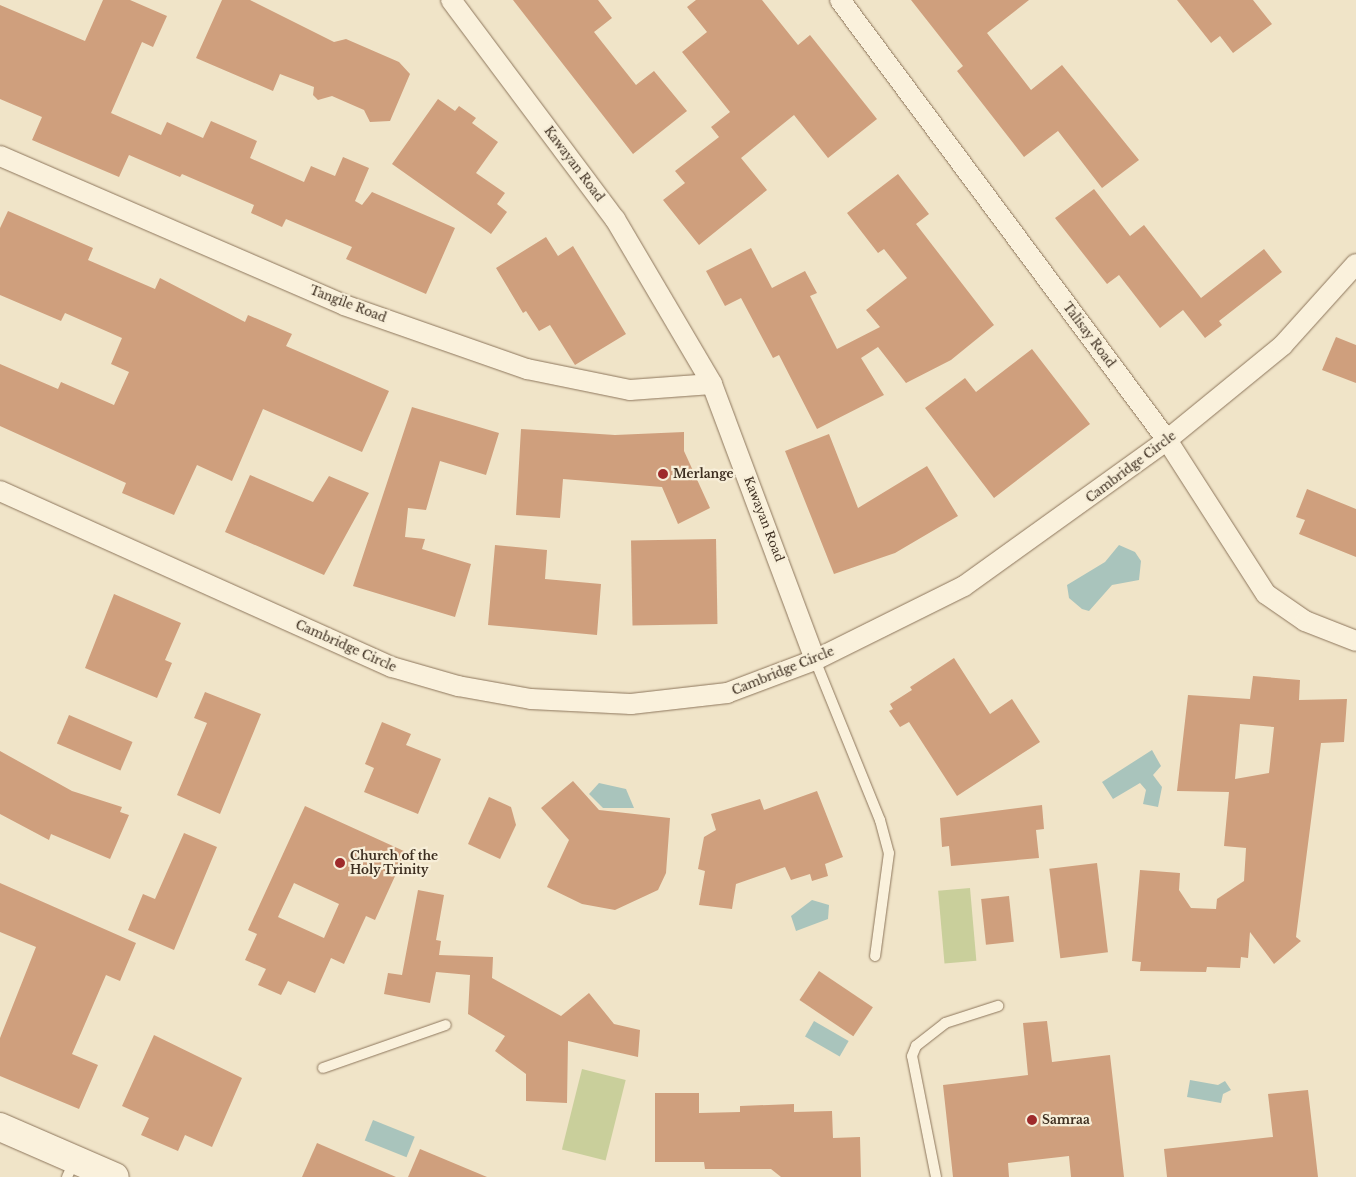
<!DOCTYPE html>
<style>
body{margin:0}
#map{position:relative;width:1356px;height:1177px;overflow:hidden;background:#f0e4c8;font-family:"Libre Baskerville",serif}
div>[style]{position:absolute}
.green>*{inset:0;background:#c9cf9b;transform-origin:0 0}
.water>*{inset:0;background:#a9c4bc;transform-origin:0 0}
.building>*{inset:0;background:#cf9f7d;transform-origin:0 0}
.roads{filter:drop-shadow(0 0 1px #8d765c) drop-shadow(0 0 1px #8d765c)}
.service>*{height:10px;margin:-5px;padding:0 5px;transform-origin:5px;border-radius:5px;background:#faf1dc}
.minor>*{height:20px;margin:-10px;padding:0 10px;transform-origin:10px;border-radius:10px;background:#faf1dc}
.secondary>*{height:28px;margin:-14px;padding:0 14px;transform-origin:14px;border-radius:14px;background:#faf1dc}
.dots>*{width:14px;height:14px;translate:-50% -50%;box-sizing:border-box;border:2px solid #f7eed8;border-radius:50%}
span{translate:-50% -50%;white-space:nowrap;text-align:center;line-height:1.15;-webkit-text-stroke:4.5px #f7eed8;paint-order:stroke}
.street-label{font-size:12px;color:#3d2e20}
.poi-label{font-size:12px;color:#3d2e20;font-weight:700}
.left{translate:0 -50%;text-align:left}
</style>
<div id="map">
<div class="green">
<div style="left:970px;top:888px;width:73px;height:32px;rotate:85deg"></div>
<div style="left:582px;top:1069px;width:45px;height:83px;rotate:14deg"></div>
</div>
<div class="water">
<div style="clip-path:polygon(1119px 545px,1135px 552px,1141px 561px,1139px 580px,1112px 585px,1089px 611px,1082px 609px,1069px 598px,1067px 585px,1105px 562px)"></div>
<div style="clip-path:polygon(1152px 750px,1161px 766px,1153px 775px,1162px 787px,1158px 807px,1143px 804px,1146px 790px,1140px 783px,1113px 799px,1102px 782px)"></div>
<div style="clip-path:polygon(599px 783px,626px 789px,634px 808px,603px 808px,589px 794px)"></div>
<div style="clip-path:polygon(812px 900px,829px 905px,828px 919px,796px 931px,791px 916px)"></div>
<div style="left:814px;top:1021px;width:40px;height:18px;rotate:30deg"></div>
<div style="clip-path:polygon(1190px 1080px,1218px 1085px,1225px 1081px,1231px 1090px,1223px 1094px,1221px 1103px,1187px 1097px)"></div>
<div style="left:373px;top:1120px;width:45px;height:22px;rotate:22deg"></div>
</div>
<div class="building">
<div style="clip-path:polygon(103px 0,130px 0,167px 16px,153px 47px,142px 42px,111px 113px,161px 135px,167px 122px,203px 138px,211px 121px,257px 141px,250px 158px,304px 182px,311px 166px,335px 176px,343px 157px,369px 168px,355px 201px,362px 205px,372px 192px,455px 228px,426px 294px,346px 259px,352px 247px,286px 219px,282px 227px,251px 213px,254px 205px,182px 174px,180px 177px,129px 155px,119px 177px,32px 140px,42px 117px,0 99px,0 5px,85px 41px)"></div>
<div style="clip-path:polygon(222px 0,250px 0,334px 42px,346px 39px,399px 62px,410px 74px,390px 121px,370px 122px,364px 110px,332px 96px,318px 100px,313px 95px,314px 87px,280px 74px,273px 91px,196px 58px)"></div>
<div style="clip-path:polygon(513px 0,598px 0,612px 18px,594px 32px,636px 85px,654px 71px,687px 111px,633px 154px)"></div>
<div style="clip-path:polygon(696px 0,762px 0,798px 45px,810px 35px,877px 119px,828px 158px,794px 115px,741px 158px,767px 190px,699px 245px,663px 200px,685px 183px,675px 171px,719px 137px,711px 127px,730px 112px,682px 52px,707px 32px,687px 7px)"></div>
<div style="clip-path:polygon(911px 0,1029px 0,987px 33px,1031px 90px,1062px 65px,1139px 160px,1102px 188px,1058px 131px,1024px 157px,957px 71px,963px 66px)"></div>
<div style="clip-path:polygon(1177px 0,1253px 0,1272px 24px,1233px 53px,1220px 36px,1211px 43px)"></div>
<div style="clip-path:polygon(438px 99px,455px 111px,459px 106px,476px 118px,472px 123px,498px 142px,476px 173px,505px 193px,497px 204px,507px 212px,491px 234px,392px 164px)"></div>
<div style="clip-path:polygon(898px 174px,929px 214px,916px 224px,994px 325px,951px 360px,906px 383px,878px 347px,861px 358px,884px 395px,817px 429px,779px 355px,773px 358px,741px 298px,725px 306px,706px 271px,751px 248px,772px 288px,805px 271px,817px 293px,810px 296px,837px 349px,880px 327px,866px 310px,907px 278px,884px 249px,878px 253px,847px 213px)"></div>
<div style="clip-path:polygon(1094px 189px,1130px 236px,1144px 225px,1201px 298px,1264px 249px,1282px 272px,1219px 321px,1222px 325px,1205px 338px,1183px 310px,1160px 328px,1119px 275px,1107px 284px,1055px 218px)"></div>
<div style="clip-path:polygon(8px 211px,93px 248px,88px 260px,155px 289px,160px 278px,245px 322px,248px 315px,292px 334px,286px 346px,389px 391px,362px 452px,263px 409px,232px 481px,197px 465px,174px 515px,122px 493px,126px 483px,0 426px,0 364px,58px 389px,61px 382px,114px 405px,129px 372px,111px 364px,122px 338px,65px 313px,61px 321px,0 295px,0 228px)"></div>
<div style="clip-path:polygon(546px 237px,558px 256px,573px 246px,626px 334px,575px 365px,550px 325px,539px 331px,526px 311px,523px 313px,496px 268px)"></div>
<div style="clip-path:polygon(1336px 337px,1356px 345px,1356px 383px,1322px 370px)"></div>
<div style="clip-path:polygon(1032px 349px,1090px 424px,994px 498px,925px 408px,965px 378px,976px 392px)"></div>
<div style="clip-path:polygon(412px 407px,499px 433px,486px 475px,440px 461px,426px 510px,408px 508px,405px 537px,425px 539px,422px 549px,471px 564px,455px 617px,353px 586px)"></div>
<div style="clip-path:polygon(521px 429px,615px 435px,684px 432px,684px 451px,710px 508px,678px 524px,662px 487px,563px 479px,560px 518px,516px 515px)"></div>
<div style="clip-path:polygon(829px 434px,858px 508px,927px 466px,958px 516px,895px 553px,834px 574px,785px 451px)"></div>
<div style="clip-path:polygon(250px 475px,313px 502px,329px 476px,369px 493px,324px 575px,225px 532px)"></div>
<div style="clip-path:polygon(1307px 489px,1356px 509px,1356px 557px,1299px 534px,1305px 520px,1296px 517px)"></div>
<div style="left:716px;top:539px;width:85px;height:85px;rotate:89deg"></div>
<div style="clip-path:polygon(495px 545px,547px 550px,545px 579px,601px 584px,597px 635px,488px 625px)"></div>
<div style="clip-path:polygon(114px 594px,181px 623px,165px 660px,172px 663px,157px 698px,85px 668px)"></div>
<div style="clip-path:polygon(954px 658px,990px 714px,1012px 699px,1040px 742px,957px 796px,909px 722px,900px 727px,889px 711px,893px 709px,890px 704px,912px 690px,910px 687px)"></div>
<div style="clip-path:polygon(evenodd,1253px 676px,1300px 680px,1299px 700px,1347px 699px,1344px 742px,1321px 743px,1296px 937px,1301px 941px,1274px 964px,1250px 932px,1248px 958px,1241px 957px,1240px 968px,1207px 967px,1206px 972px,1140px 971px,1141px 962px,1132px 961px,1140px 870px,1180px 873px,1179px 890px,1191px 908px,1216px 909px,1217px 899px,1244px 881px,1246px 848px,1224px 846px,1229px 792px,1177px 791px,1188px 695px,1250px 699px,1253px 676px,1240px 724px,1274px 727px,1269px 773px,1235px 779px,1240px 724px)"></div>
<div style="clip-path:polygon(205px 692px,261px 714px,220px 814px,177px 795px,207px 723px,194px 718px)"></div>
<div style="left:69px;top:715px;width:69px;height:31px;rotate:23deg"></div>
<div style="clip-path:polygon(382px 722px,411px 734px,406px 745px,441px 759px,418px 814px,364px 792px,374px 768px,365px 764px)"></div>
<div style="clip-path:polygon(0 751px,72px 791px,122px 807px,120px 812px,129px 815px,110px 859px,51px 834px,49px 840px,0 814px)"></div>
<div style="clip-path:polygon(573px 781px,599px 810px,670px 818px,666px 873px,658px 890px,615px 910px,582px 904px,547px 887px,569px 840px,541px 808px)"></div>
<div style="clip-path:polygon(817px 791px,843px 857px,825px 864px,828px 876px,812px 881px,810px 874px,791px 880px,785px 867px,736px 884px,732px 909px,699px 905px,705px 871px,698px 869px,704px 837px,716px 830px,711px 814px,760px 799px,764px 810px)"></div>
<div style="clip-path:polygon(489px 797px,511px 807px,516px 825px,500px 859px,468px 844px)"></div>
<div style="clip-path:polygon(1042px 805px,1044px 829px,1036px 830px,1039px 858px,951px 866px,949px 846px,942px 847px,940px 818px)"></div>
<div style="clip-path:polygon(evenodd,305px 806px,406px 852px,375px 920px,366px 916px,344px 964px,331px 958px,315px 993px,288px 981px,281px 995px,258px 985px,266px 969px,245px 960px,257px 934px,248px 930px,305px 806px,294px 883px,339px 904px,324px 938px,278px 917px,294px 883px)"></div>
<div style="clip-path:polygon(184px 833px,217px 847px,174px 950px,128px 930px,143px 894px,155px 899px)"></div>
<div style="left:1097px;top:863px;width:90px;height:48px;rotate:83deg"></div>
<div style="clip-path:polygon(0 883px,136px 943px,120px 981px,106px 975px,72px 1054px,98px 1065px,79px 1109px,0 1076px,0 1038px,36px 947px,0 932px)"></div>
<div style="clip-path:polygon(418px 890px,444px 895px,436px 940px,441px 941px,439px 955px,493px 957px,492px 978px,561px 1016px,589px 993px,614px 1024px,640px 1030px,638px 1057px,568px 1041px,567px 1103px,526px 1101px,526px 1074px,495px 1051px,505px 1036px,468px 1014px,470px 975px,436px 972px,430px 1003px,384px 994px,388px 973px,402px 975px)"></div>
<div style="left:1009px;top:896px;width:46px;height:28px;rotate:84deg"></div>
<div style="left:819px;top:971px;width:65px;height:35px;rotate:34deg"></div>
<div style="clip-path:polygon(1047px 1021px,1052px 1062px,1110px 1055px,1124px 1177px,1071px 1177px,1069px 1156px,1008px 1163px,1009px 1177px,953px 1177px,943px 1085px,1028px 1075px,1023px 1023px)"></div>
<div style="clip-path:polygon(154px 1035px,242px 1078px,212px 1147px,185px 1135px,178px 1151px,141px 1135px,149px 1118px,122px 1106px)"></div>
<div style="clip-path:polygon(1308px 1090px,1318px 1177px,1167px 1177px,1164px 1149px,1273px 1137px,1268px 1094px)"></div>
<div style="clip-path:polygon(655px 1093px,699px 1093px,699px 1113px,740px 1112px,740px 1106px,794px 1104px,794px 1112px,832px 1111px,833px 1138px,860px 1137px,861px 1177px,781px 1177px,771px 1169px,705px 1169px,704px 1162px,655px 1162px)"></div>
<div style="clip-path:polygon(317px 1143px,396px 1177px,302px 1177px)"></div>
<div style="clip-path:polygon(420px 1149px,487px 1177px,408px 1177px)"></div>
</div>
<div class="roads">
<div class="service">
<div style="left:815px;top:660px;width:173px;rotate:67.9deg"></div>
<div style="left:880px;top:820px;width:34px;rotate:75deg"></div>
<div style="left:889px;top:853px;width:104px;rotate:97.7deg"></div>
<div style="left:323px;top:1068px;width:130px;rotate:-19.3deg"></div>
<div style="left:67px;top:1177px;width:19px;rotate:-65deg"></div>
<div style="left:936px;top:1177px;width:123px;rotate:-101.2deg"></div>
<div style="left:912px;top:1056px;width:11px;rotate:-68deg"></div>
<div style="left:916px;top:1046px;width:37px;rotate:-38deg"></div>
<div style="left:945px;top:1023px;width:56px;rotate:-17.8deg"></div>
</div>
<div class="minor">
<div style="left:451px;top:0;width:274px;rotate:53.2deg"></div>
<div style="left:615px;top:219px;width:191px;rotate:59.5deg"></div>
<div style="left:712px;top:384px;width:295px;rotate:69.5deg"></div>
<div style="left:840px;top:0;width:548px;rotate:53.38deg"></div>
<div style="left:1167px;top:440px;width:183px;rotate:57.3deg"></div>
<div style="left:1266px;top:594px;width:47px;rotate:34.7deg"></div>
<div style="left:1305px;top:621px;width:55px;rotate:21.4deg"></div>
<div style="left:0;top:156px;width:375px;rotate:23.4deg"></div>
<div style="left:344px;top:305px;width:194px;rotate:19.3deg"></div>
<div style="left:527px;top:369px;width:105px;rotate:11.5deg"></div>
<div style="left:630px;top:390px;width:82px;rotate:-4.2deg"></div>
<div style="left:0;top:491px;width:430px;rotate:24.2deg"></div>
<div style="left:392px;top:667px;width:69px;rotate:16.1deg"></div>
<div style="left:458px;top:686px;width:74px;rotate:10.1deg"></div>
<div style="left:531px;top:699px;width:100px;rotate:2.9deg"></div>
<div style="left:631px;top:704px;width:97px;rotate:-6.5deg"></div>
<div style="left:727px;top:693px;width:94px;rotate:-20.6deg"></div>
<div style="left:815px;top:660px;width:166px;rotate:-26.4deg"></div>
<div style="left:964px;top:586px;width:250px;rotate:-35.7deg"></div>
<div style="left:1167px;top:440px;width:150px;rotate:-39.3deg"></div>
<div style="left:1283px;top:345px;width:109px;rotate:-48deg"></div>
</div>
<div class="secondary">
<div style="left:0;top:1127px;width:125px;rotate:23.5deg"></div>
</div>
</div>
<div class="dots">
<div style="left:663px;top:474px;background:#9e2a2b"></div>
<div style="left:340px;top:863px;background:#9e2a2b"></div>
<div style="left:1032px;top:1120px;background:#9e2a2b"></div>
</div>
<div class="street-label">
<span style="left:574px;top:164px;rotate:53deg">Kawayan Road</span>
<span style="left:348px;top:304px;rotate:21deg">Tangile Road</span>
<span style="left:1089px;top:335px;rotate:53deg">Talisay Road</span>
<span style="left:1131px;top:467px;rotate:-37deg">Cambridge Circle</span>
<span style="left:764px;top:519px;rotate:69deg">Kawayan Road</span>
<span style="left:346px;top:646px;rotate:24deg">Cambridge Circle</span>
<span style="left:783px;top:671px;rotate:-22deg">Cambridge Circle</span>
</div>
<div class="poi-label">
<span class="left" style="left:673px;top:474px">Merlange</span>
<span class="left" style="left:350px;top:863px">Church of the<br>Holy Trinity</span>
<span class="left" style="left:1042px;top:1120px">Samraa</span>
</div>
</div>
